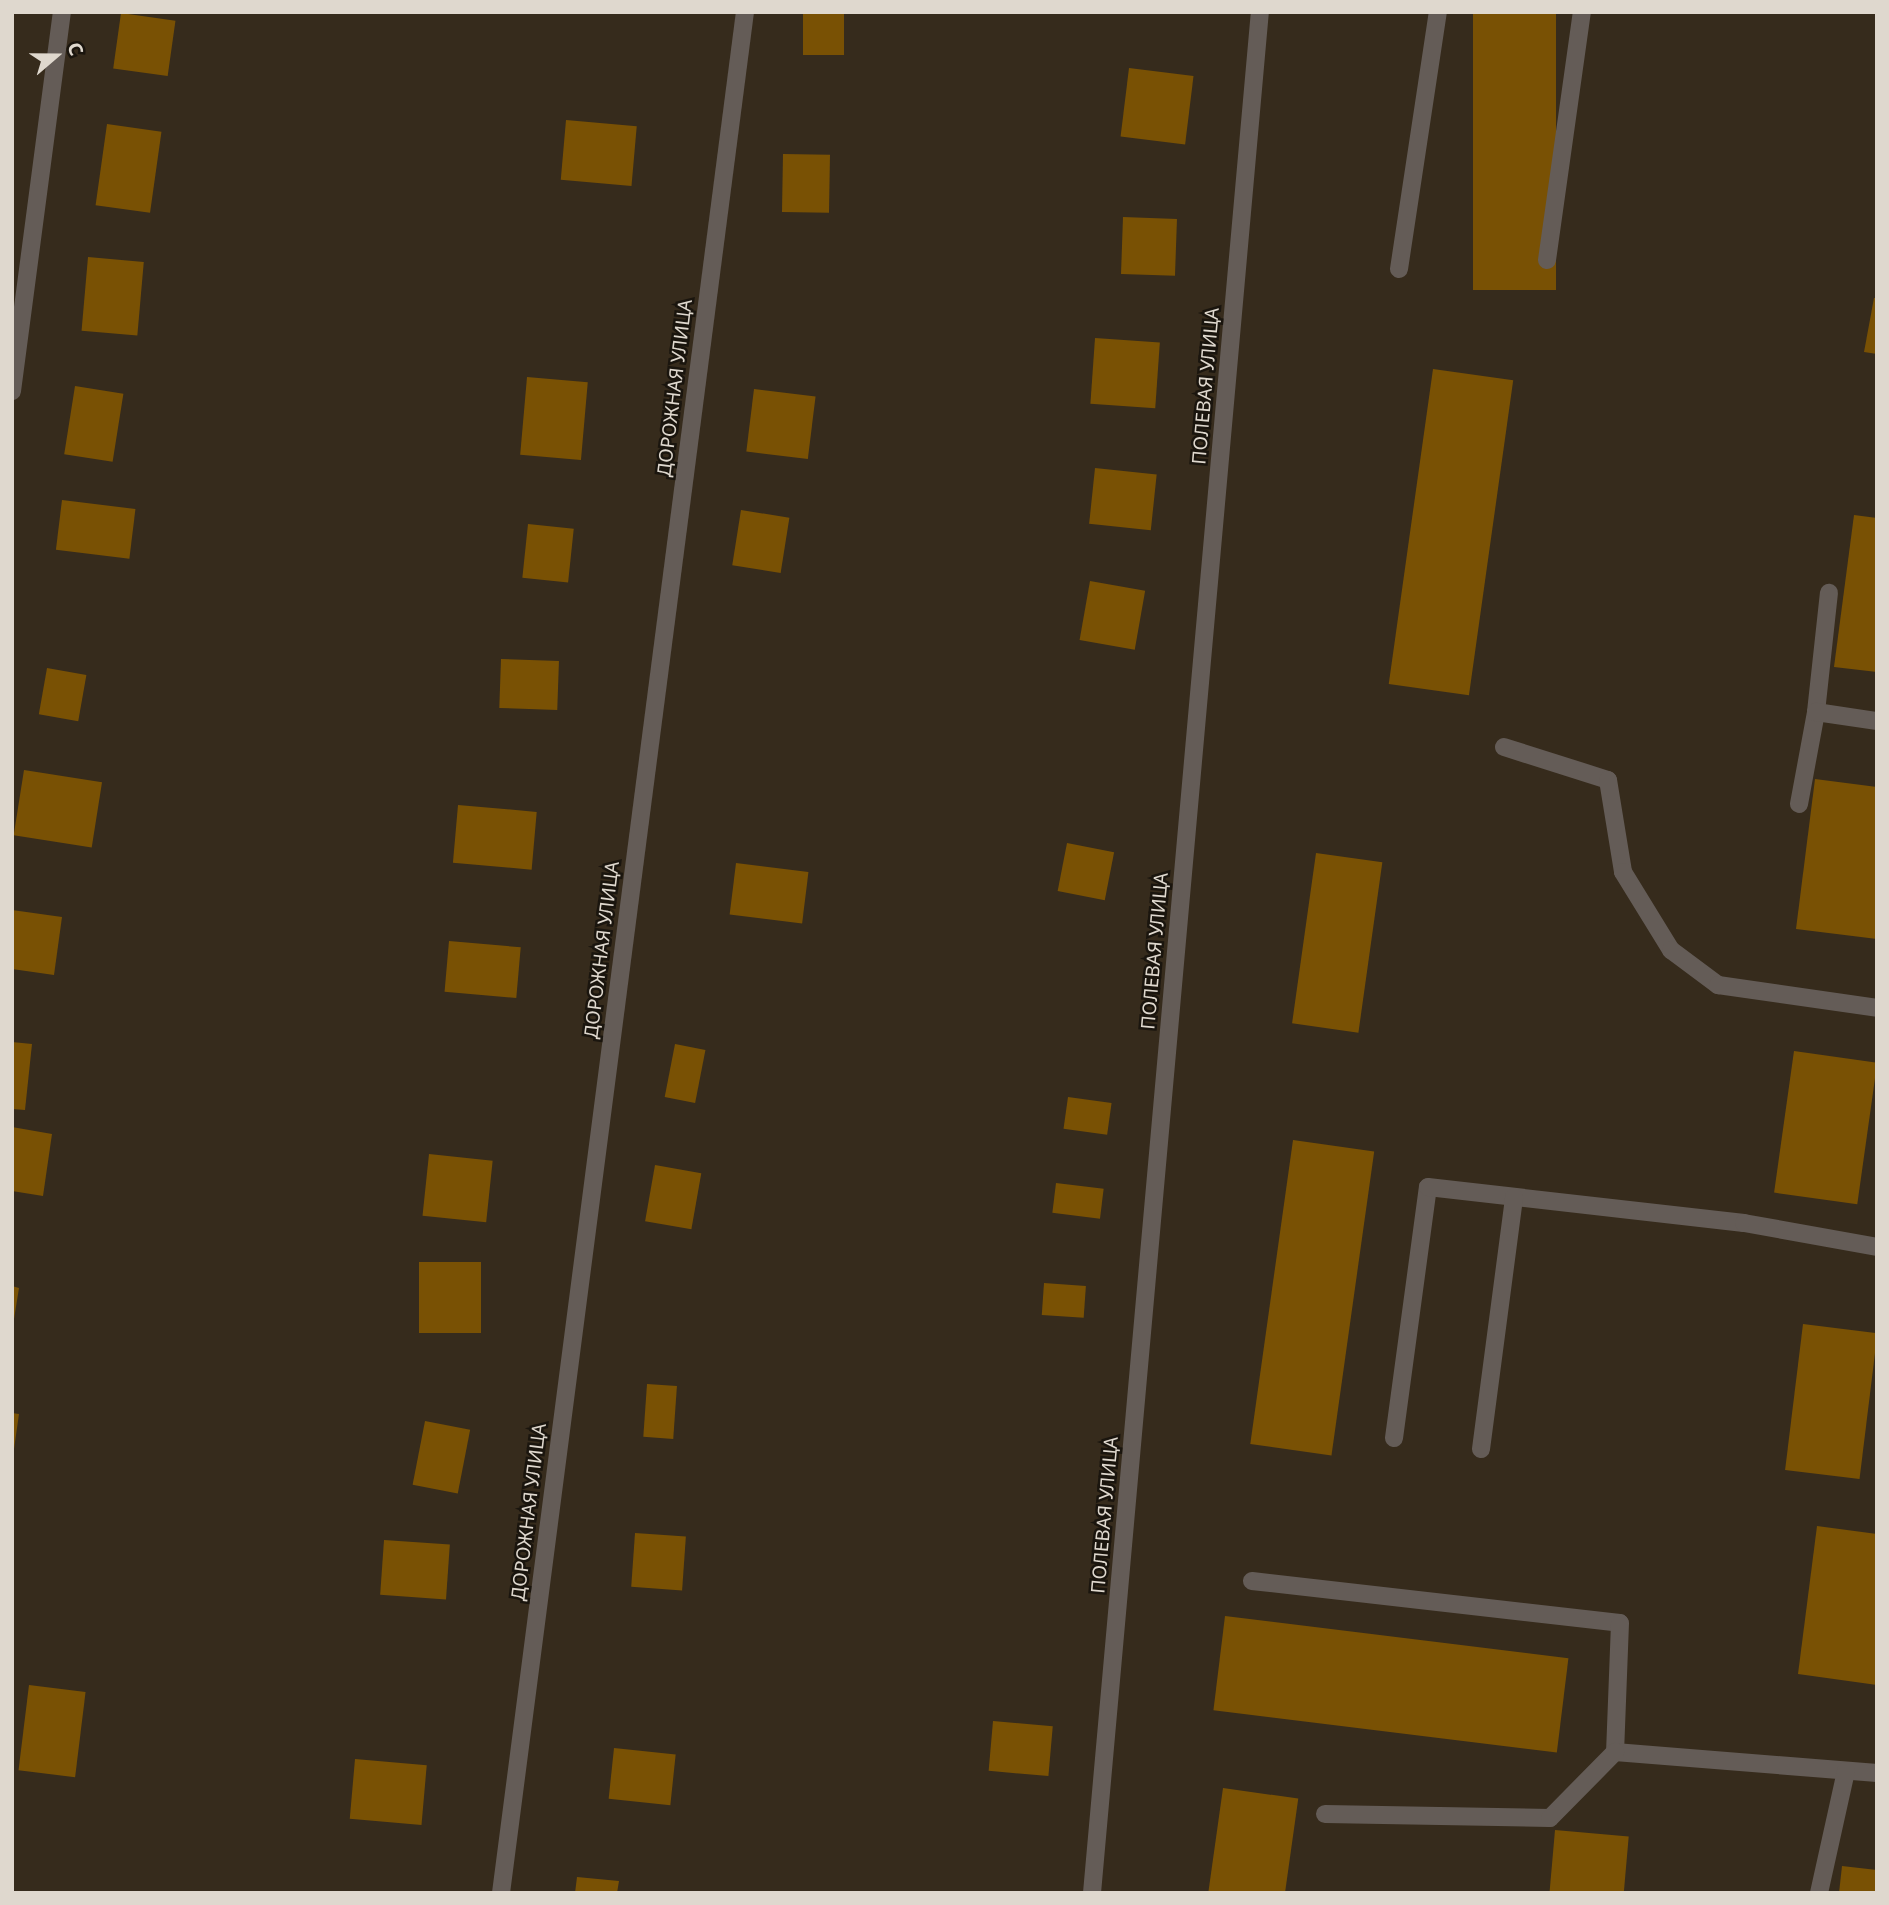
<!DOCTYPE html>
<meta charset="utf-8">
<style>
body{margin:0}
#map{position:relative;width:1889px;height:1905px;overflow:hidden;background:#362b1c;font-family:"Noto Sans",sans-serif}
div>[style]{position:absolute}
.building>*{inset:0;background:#795104;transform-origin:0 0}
.minor>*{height:18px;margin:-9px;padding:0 9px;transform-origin:9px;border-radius:9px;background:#645c57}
span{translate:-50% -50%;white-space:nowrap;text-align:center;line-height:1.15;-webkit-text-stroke:5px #1a150e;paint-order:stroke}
.street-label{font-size:19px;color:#dfd8ce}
.frame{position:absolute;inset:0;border:14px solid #dfd8ce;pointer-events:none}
.north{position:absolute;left:21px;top:21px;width:70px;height:70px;-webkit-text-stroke:5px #1a150e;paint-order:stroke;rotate:70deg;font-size:19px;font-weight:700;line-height:28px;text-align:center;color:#dfd8ce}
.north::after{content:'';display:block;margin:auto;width:24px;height:32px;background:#dfd8ce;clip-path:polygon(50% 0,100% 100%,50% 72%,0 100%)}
</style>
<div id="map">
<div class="building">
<div style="left:803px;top:12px;width:41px;height:43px"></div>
<div style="left:1473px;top:12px;width:83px;height:278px"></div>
<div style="left:121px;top:13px;width:55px;height:56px;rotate:8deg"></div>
<div style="left:1129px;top:68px;width:65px;height:69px;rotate:7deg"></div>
<div style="left:566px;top:120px;width:71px;height:60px;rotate:5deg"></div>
<div style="left:107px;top:124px;width:55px;height:82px;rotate:8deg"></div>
<div style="left:783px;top:154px;width:47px;height:58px;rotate:1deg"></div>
<div style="left:1123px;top:217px;width:54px;height:57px;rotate:2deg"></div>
<div style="left:88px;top:257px;width:56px;height:74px;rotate:5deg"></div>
<div style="clip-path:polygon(1874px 298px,1877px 298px,1877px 354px,1864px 352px)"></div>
<div style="left:1095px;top:338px;width:65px;height:66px;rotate:4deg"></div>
<div style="left:1433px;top:369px;width:81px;height:318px;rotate:8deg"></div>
<div style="left:527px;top:377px;width:61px;height:78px;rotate:5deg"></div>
<div style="left:75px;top:386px;width:49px;height:69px;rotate:9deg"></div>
<div style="left:754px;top:389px;width:62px;height:63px;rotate:7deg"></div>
<div style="left:1095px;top:468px;width:62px;height:56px;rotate:6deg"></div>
<div style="left:62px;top:500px;width:74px;height:50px;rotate:7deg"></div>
<div style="left:741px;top:510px;width:49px;height:56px;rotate:9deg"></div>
<div style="clip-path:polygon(1854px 515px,1877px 518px,1877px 672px,1834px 667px)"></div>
<div style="left:528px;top:524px;width:46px;height:54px;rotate:6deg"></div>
<div style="left:1090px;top:581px;width:56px;height:60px;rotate:10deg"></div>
<div style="left:501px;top:659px;width:58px;height:49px;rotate:2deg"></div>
<div style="left:47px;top:668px;width:40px;height:47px;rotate:10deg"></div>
<div style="left:24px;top:770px;width:79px;height:66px;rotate:9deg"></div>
<div style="clip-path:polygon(1815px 779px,1877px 787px,1877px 939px,1796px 929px)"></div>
<div style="left:458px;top:805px;width:79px;height:58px;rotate:5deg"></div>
<div style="left:1067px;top:843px;width:48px;height:49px;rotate:11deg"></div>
<div style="left:1316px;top:853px;width:67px;height:172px;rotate:8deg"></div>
<div style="left:736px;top:863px;width:73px;height:52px;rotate:7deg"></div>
<div style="clip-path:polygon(12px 910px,62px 917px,54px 975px,12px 969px)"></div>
<div style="left:449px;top:941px;width:72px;height:51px;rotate:5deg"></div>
<div style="clip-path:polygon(12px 1042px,32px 1044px,25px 1110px,12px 1109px)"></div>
<div style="left:675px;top:1044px;width:31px;height:54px;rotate:11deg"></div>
<div style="left:1794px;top:1051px;width:84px;height:143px;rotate:8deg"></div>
<div style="left:1068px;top:1097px;width:44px;height:32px;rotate:8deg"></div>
<div style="clip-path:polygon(12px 1127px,52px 1134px,43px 1196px,12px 1191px)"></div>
<div style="left:1293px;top:1140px;width:82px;height:307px;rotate:8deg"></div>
<div style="left:429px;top:1154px;width:64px;height:62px;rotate:6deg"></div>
<div style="left:655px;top:1165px;width:47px;height:57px;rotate:10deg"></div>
<div style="left:1056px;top:1183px;width:48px;height:30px;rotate:7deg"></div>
<div style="left:419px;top:1262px;width:62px;height:71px"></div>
<div style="left:1044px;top:1283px;width:42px;height:32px;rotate:4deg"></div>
<div style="clip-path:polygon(12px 1286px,19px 1288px,14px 1319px,12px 1319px)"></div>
<div style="left:1803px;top:1324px;width:75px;height:147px;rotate:7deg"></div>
<div style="left:647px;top:1384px;width:30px;height:53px;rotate:4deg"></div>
<div style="clip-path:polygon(12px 1413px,19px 1414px,14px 1449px,12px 1448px)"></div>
<div style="left:425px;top:1421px;width:46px;height:65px;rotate:11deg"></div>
<div style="clip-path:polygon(1817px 1526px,1877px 1534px,1877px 1685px,1798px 1674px)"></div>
<div style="left:635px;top:1533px;width:51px;height:54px;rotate:4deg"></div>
<div style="left:384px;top:1540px;width:66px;height:55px;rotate:4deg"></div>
<div style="left:1225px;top:1616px;width:346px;height:95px;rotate:7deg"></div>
<div style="left:29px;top:1685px;width:57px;height:86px;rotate:7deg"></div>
<div style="left:993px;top:1721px;width:60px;height:50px;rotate:5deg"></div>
<div style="left:614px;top:1748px;width:62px;height:51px;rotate:6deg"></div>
<div style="left:355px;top:1759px;width:72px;height:60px;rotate:5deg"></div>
<div style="left:1223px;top:1788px;width:76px;height:106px;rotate:8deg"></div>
<div style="left:1555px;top:1830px;width:74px;height:63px;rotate:5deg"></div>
<div style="clip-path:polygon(1842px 1866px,1877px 1870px,1877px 1893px,1839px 1893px)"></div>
<div style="clip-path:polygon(577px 1877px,619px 1881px,617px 1893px,575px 1893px)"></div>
</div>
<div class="minor">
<div style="left:1547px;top:260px;width:250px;rotate:-82deg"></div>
<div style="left:1399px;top:269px;width:260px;rotate:-81.4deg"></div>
<div style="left:12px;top:391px;width:382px;rotate:-82.5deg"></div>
<div style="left:1816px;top:712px;width:120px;rotate:-83.8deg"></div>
<div style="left:1504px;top:747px;width:109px;rotate:17.6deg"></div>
<div style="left:1608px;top:780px;width:93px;rotate:80.7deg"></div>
<div style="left:1623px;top:872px;width:92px;rotate:58.4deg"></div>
<div style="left:1671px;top:950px;width:59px;rotate:36.7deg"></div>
<div style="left:1718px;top:985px;width:161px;rotate:8.2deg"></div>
<div style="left:1799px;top:804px;width:94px;rotate:-79.5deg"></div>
<div style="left:1816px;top:712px;width:62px;rotate:8.4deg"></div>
<div style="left:1394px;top:1438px;width:253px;rotate:-82.3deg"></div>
<div style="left:1428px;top:1187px;width:318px;rotate:6.5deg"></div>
<div style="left:1744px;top:1223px;width:135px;rotate:10.2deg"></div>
<div style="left:1481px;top:1449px;width:254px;rotate:-82.5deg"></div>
<div style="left:1252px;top:1581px;width:370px;rotate:6.5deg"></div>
<div style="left:1620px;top:1623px;width:129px;rotate:92.2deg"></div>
<div style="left:1615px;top:1752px;width:263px;rotate:4.6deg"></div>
<div style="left:1325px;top:1814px;width:225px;rotate:1deg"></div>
<div style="left:1550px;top:1818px;width:93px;rotate:-45.4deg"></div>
<div style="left:501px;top:1893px;width:1897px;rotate:-82.61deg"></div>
<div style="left:1092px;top:1893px;width:1888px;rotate:-84.9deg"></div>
<div style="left:1819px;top:1893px;width:125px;rotate:-77.5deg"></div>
</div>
<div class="street-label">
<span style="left:1206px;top:386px;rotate:-85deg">ПОЛЕВАЯ УЛИЦА</span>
<span style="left:675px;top:388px;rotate:-83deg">ДОРОЖНАЯ УЛИЦА</span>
<span style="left:602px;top:950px;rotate:-83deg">ДОРОЖНАЯ УЛИЦА</span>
<span style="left:1155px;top:951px;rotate:-85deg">ПОЛЕВАЯ УЛИЦА</span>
<span style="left:529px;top:1512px;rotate:-83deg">ДОРОЖНАЯ УЛИЦА</span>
<span style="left:1105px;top:1515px;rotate:-85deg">ПОЛЕВАЯ УЛИЦА</span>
</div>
<div class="frame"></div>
<div class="north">С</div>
</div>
